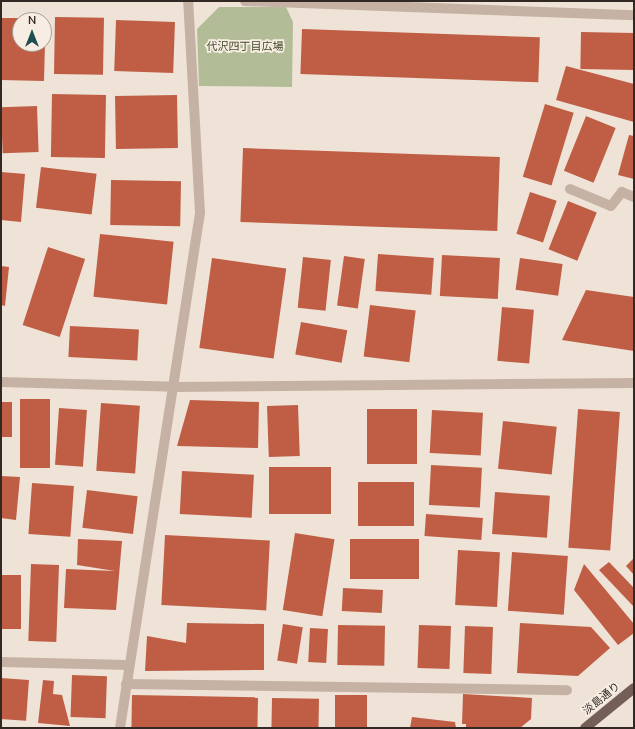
<!DOCTYPE html>
<meta charset="utf-8">
<style>
body{margin:0}
#map{position:relative;width:635px;height:729px;overflow:hidden;background:#efe3d7;font-family:"Nunito Sans","Noto Sans JP",sans-serif}
div>[style]{position:absolute}
.green>*{inset:0;background:#b2bd98}
.building>*{inset:0;background:#bf5e45;transform-origin:0 0}
.minor>*{height:10px;margin:-5px;padding:0 5px;transform-origin:5px;border-radius:5px;background:#c6b2a4}
.major>*{height:10px;margin:-5px;padding:0 5px;transform-origin:5px;border-radius:5px;background:#735f57}
span{translate:-50% -50%;white-space:nowrap;text-align:center;line-height:1.15;-webkit-text-stroke:3.5px #f7ede3;paint-order:stroke}
.park-label{font-size:11px;color:#434e2b}
.street-label{font-size:11px;color:#322925}
.frame{position:absolute;inset:0;border:2px solid #322925;pointer-events:none}
.north{position:absolute;left:12px;top:12px;width:40px;height:40px;box-sizing:border-box;background:#f7ede3;border:1px solid #a89f97;border-radius:50%;rotate:0deg;font-size:11px;font-weight:700;line-height:16px;text-align:center;color:#322925}
.north::after{content:'';display:block;margin:auto;width:14px;height:18px;background:#1e4f50;clip-path:polygon(50% 0,100% 100%,50% 72%,0 100%)}
</style>
<div id="map">
<div class="green">
<div style="clip-path:polygon(219px 7px,286px 7px,293px 22px,292px 87px,199px 86px,197px 29px)"></div>
</div>
<div class="building">
<div style="left:55px;top:17px;width:49px;height:57px;rotate:1deg"></div>
<div style="clip-path:polygon(1px 18px,46px 18px,45px 38px,44px 20px,20px 20px,20px 44px,45px 44px,44px 81px,1px 80px)"></div>
<div style="left:116px;top:20px;width:59px;height:51px;rotate:2deg"></div>
<div style="left:302px;top:29px;width:238px;height:45px;rotate:2deg"></div>
<div style="left:581px;top:32px;width:53px;height:37px;rotate:1deg"></div>
<div style="clip-path:polygon(566px 66px,634px 84px,634px 122px,556px 100px)"></div>
<div style="left:52px;top:94px;width:54px;height:63px;rotate:1deg"></div>
<div style="left:177px;top:95px;width:53px;height:62px;rotate:89deg"></div>
<div style="left:545px;top:104px;width:30px;height:76px;rotate:17deg"></div>
<div style="left:37px;top:106px;width:46px;height:36px;rotate:88deg"></div>
<div style="left:586px;top:116px;width:32px;height:59px;rotate:22deg"></div>
<div style="clip-path:polygon(629px 135px,634px 136px,634px 179px,618px 175px)"></div>
<div style="left:243px;top:148px;width:257px;height:74px;rotate:2deg"></div>
<div style="left:41px;top:167px;width:56px;height:41px;rotate:7deg"></div>
<div style="clip-path:polygon(1px 172px,25px 174px,21px 222px,1px 220px)"></div>
<div style="left:111px;top:180px;width:70px;height:45px;rotate:1deg"></div>
<div style="left:530px;top:192px;width:28px;height:44px;rotate:18deg"></div>
<div style="left:568px;top:201px;width:31px;height:52px;rotate:22deg"></div>
<div style="left:100px;top:234px;width:74px;height:63px;rotate:6deg"></div>
<div style="left:48px;top:247px;width:39px;height:82px;rotate:18deg"></div>
<div style="left:378px;top:254px;width:56px;height:37px;rotate:4deg"></div>
<div style="left:442px;top:255px;width:58px;height:41px;rotate:3deg"></div>
<div style="left:344px;top:256px;width:21px;height:50px;rotate:8deg"></div>
<div style="left:303px;top:257px;width:28px;height:51px;rotate:6deg"></div>
<div style="left:212px;top:258px;width:75px;height:91px;rotate:8deg"></div>
<div style="left:520px;top:258px;width:43px;height:32px;rotate:8deg"></div>
<div style="clip-path:polygon(1px 266px,9px 267px,5px 306px,1px 305px)"></div>
<div style="clip-path:polygon(586px 290px,634px 297px,634px 351px,562px 340px)"></div>
<div style="left:370px;top:305px;width:46px;height:52px;rotate:7deg"></div>
<div style="left:502px;top:307px;width:32px;height:54px;rotate:5deg"></div>
<div style="left:301px;top:322px;width:47px;height:33px;rotate:10deg"></div>
<div style="left:70px;top:326px;width:69px;height:31px;rotate:3deg"></div>
<div style="left:20px;top:399px;width:30px;height:69px"></div>
<div style="clip-path:polygon(190px 400px,259px 402px,258px 448px,177px 446px)"></div>
<div style="left:1px;top:402px;width:11px;height:35px"></div>
<div style="left:101px;top:403px;width:39px;height:68px;rotate:4deg"></div>
<div style="left:298px;top:405px;width:51px;height:31px;rotate:88deg"></div>
<div style="left:59px;top:408px;width:28px;height:57px;rotate:4deg"></div>
<div style="left:417px;top:409px;width:55px;height:50px;rotate:90deg"></div>
<div style="left:578px;top:409px;width:42px;height:139px;rotate:4deg"></div>
<div style="left:432px;top:410px;width:51px;height:43px;rotate:3deg"></div>
<div style="left:503px;top:421px;width:54px;height:48px;rotate:6deg"></div>
<div style="left:431px;top:465px;width:51px;height:40px;rotate:3deg"></div>
<div style="left:269px;top:467px;width:62px;height:47px"></div>
<div style="left:182px;top:471px;width:72px;height:43px;rotate:3deg"></div>
<div style="clip-path:polygon(1px 476px,20px 477px,16px 520px,1px 518px)"></div>
<div style="left:358px;top:482px;width:56px;height:44px"></div>
<div style="left:32px;top:483px;width:42px;height:51px;rotate:4deg"></div>
<div style="left:87px;top:490px;width:51px;height:38px;rotate:7deg"></div>
<div style="left:495px;top:492px;width:55px;height:42px;rotate:4deg"></div>
<div style="left:426px;top:514px;width:57px;height:22px;rotate:4deg"></div>
<div style="left:295px;top:533px;width:40px;height:78px;rotate:9deg"></div>
<div style="left:165px;top:535px;width:105px;height:70px;rotate:3deg"></div>
<div style="clip-path:polygon(78px 539px,122px 541px,116px 610px,64px 608px,66px 569px,115px 571px,77px 565px)"></div>
<div style="left:350px;top:539px;width:69px;height:40px"></div>
<div style="left:458px;top:550px;width:42px;height:55px;rotate:3deg"></div>
<div style="left:512px;top:552px;width:56px;height:59px;rotate:4deg"></div>
<div style="clip-path:polygon(634px 558px,634px 575px,626px 566px)"></div>
<div style="clip-path:polygon(609px 562px,634px 588px,634px 607px,599px 570px)"></div>
<div style="left:31px;top:564px;width:28px;height:77px;rotate:2deg"></div>
<div style="clip-path:polygon(584px 564px,634px 624px,634px 633px,618px 645px,574px 590px)"></div>
<div style="left:1px;top:575px;width:20px;height:54px"></div>
<div style="left:343px;top:588px;width:40px;height:23px;rotate:3deg"></div>
<div style="clip-path:polygon(187px 623px,264px 624px,264px 670px,145px 671px,147px 636px,186px 643px)"></div>
<div style="clip-path:polygon(520px 623px,591px 627px,610px 648px,578px 676px,517px 673px)"></div>
<div style="left:283px;top:624px;width:20px;height:37px;rotate:9deg"></div>
<div style="left:338px;top:625px;width:47px;height:40px;rotate:1deg"></div>
<div style="left:419px;top:625px;width:32px;height:43px;rotate:2deg"></div>
<div style="left:465px;top:626px;width:28px;height:47px;rotate:2deg"></div>
<div style="left:310px;top:628px;width:18px;height:34px;rotate:3deg"></div>
<div style="left:72px;top:675px;width:35px;height:42px;rotate:2deg"></div>
<div style="left:1px;top:678px;width:28px;height:41px;rotate:4deg"></div>
<div style="clip-path:polygon(43px 680px,54px 681px,53px 694px,62px 695px,70px 726px,38px 723px)"></div>
<div style="clip-path:polygon(463px 694px,532px 698px,531px 719px,520px 728px,466px 728px,466px 724px,462px 724px)"></div>
<div style="left:132px;top:695px;width:126px;height:33px;rotate:1deg"></div>
<div style="left:335px;top:695px;width:32px;height:33px"></div>
<div style="left:272px;top:698px;width:47px;height:30px;rotate:1deg"></div>
<div style="clip-path:polygon(412px 717px,455px 722px,456px 728px,410px 728px)"></div>
</div>
<div class="minor">
<div style="left:245px;top:1px;width:389px;rotate:2.1deg"></div>
<div style="left:570px;top:189px;width:44px;rotate:22.5deg"></div>
<div style="left:611px;top:206px;width:18px;rotate:-52deg"></div>
<div style="left:622px;top:192px;width:13px;rotate:23deg"></div>
<div style="left:1px;top:382px;width:174px;rotate:1.6deg"></div>
<div style="left:175px;top:387px;width:459px;rotate:-0.5deg"></div>
<div style="left:1px;top:662px;width:127px;rotate:1.4deg"></div>
<div style="left:126px;top:684px;width:441px;rotate:0.8deg"></div>
<div style="left:120px;top:728px;width:521px;rotate:-81.17deg"></div>
<div style="left:200px;top:213px;width:212px;rotate:-93.2deg"></div>
</div>
<div class="major">
<div style="left:585px;top:728px;width:63px;rotate:-39.2deg"></div>
</div>
<div class="park-label">
<span style="left:245px;top:47px">代沢四丁目広場</span>
</div>
<div class="street-label">
<span style="left:602px;top:699px;rotate:-39deg">淡島通り</span>
</div>
<div class="frame"></div>
<div class="north">N</div>
</div>
